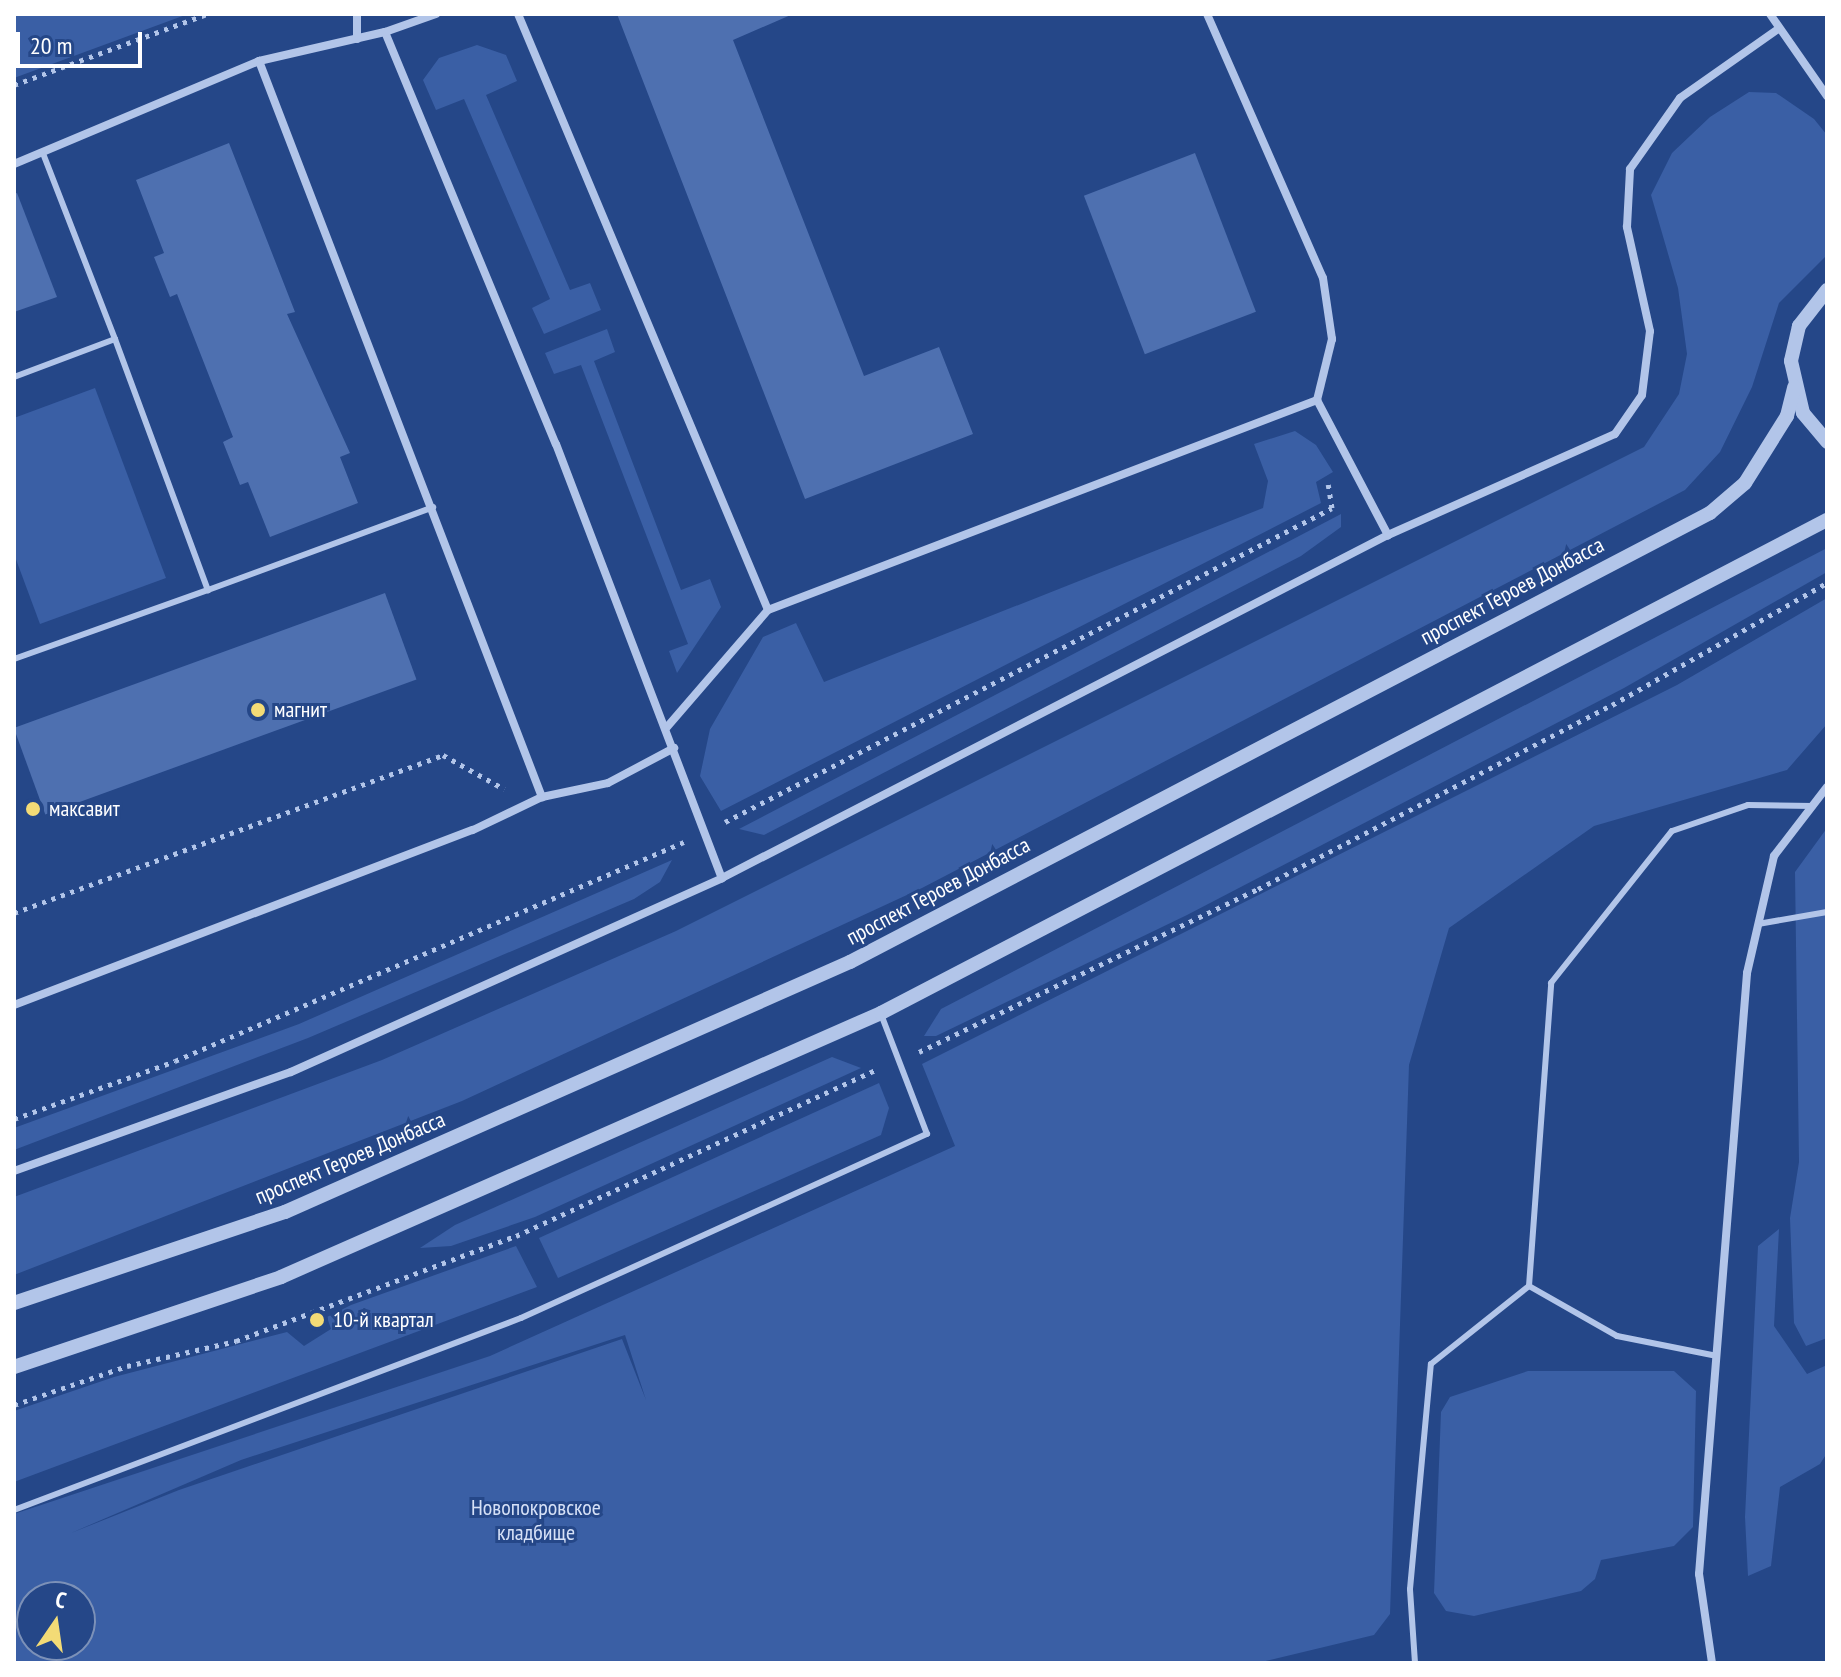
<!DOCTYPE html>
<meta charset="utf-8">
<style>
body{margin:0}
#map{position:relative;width:1841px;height:1677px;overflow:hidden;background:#254788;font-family:"PT Sans Narrow",sans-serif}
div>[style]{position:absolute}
.green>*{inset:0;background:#3a5fa5}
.building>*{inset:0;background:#4e70b0;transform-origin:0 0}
.path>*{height:5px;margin-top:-2.5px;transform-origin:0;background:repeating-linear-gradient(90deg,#b2c5e9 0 4px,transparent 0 10px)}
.service>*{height:6px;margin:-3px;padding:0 3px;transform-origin:3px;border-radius:3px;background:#b2c5e9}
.minor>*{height:8px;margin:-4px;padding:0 4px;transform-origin:4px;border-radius:4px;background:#b2c5e9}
.tertiary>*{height:14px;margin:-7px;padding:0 7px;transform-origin:7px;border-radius:7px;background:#b2c5e9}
.dots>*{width:22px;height:22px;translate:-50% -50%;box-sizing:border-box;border:4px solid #254788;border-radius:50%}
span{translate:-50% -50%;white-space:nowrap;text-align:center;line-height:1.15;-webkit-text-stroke:6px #254788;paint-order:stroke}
.street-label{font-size:22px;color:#fff}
.poi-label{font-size:22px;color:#fff}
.left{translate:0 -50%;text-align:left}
.park-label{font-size:22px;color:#d6e1f7}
.frame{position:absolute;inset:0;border:16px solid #fff;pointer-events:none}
.north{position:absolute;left:16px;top:1581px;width:80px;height:80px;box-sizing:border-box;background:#254788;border:2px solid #7c91b8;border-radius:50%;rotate:13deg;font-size:22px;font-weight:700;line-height:32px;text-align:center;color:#fff}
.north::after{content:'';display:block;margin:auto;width:28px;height:36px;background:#f3db76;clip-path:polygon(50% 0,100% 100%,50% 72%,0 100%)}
.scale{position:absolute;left:16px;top:32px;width:126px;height:36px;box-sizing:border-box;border:4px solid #fff;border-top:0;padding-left:10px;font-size:24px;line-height:28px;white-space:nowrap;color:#fff;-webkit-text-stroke:6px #254788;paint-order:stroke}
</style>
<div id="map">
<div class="green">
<div style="clip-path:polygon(14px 14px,188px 14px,14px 78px)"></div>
<div style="clip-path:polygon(477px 45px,506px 55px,517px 81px,486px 95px,570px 290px,590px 283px,601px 310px,544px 334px,532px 308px,550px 299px,464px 99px,436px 110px,423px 80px,439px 58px)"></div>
<div style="clip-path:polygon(1749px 92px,1776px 93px,1814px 119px,1827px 135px,1827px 255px,1779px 303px,1752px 387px,1720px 452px,1685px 490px,922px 888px,462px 1101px,14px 1275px,14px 1197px,382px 1060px,676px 931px,1644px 447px,1679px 394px,1687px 354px,1678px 288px,1651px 195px,1672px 153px,1710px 117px)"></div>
<div style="clip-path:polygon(607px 329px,615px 352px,594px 361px,681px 590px,710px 579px,721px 607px,677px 673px,669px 651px,688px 644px,581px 365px,554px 374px,545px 353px)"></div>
<div style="clip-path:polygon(95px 388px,166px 578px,40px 624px,14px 554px,14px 418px)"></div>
<div style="clip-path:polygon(1295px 431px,1316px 445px,1333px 472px,1316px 482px,1321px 503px,721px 811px,700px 776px,710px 729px,763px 637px,796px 623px,824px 682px,1263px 508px,1268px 481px,1254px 444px)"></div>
<div style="clip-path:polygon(1341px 514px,1341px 527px,1301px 556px,764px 835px,739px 829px)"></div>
<div style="clip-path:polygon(1827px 548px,1827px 572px,1624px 688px,1187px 915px,936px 1036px,924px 1036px,941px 1009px)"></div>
<div style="clip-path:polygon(evenodd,1827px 598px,1827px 724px,1787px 770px,1594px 826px,1449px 928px,1409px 1065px,1390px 1614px,1374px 1635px,1257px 1663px,14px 1663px,14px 1514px,490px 1356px,955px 1146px,922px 1064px,1677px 685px,1827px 598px,625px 1335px,646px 1400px,622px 1339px,179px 1490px,71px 1533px,241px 1460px,625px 1335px,1827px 598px,32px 1597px,80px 1597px,80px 1645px,32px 1645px,32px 1597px)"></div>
<div style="clip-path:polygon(1827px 828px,1827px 1338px,1806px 1346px,1794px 1323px,1790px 1218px,1799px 1162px,1795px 872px)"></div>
<div style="clip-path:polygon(672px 860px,660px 882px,634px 899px,308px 1038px,14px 1150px,14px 1128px,299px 1024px)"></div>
<div style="clip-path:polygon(832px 1057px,861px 1068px,535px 1217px,451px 1246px,420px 1248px,455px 1225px)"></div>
<div style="clip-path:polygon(879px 1083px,889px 1108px,881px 1135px,558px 1278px,539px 1238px)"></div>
<div style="clip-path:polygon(1779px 1229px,1774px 1326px,1807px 1374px,1827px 1365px,1827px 1453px,1820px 1464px,1780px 1487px,1771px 1566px,1748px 1576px,1745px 1517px,1758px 1246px)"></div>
<div style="clip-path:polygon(516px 1246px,537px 1287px,14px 1482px,14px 1411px,114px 1377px,287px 1332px,304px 1346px,331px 1329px,327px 1317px,351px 1305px)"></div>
<div style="clip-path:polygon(1528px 1371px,1674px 1371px,1696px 1391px,1693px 1527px,1674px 1546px,1601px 1560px,1595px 1579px,1581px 1591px,1474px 1616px,1446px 1611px,1434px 1593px,1441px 1412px,1450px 1397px)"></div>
</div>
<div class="building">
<div style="clip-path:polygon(617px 14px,793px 14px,733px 40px,864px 376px,939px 347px,973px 434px,805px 499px)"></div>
<div style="clip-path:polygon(229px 143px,295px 312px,287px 314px,350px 453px,340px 457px,358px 503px,270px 537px,248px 482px,240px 485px,223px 442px,233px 437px,177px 294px,170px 297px,154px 257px,164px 253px,136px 180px)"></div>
<div style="left:1195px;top:153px;width:170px;height:119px;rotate:69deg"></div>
<div style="clip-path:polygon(17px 193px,57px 297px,14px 312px,14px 194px)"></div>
<div style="left:385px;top:593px;width:92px;height:395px;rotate:70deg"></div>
</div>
<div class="path">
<div style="left:14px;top:85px;width:206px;rotate:-20.2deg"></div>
<div style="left:725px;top:822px;width:683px;rotate:-27.35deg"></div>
<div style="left:1332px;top:508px;width:24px;rotate:-99deg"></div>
<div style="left:14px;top:913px;width:457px;rotate:-20.2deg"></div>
<div style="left:443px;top:755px;width:70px;rotate:29.1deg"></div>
<div style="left:919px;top:1052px;width:376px;rotate:-25.7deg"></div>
<div style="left:1258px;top:889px;width:399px;rotate:-27.5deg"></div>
<div style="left:1612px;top:705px;width:247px;rotate:-29.6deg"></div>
<div style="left:14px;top:1119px;width:171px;rotate:-19.8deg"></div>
<div style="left:175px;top:1061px;width:554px;rotate:-23.28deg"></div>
<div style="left:14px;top:1405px;width:120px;rotate:-19deg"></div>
<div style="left:127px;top:1366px;width:112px;rotate:-12.9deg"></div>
<div style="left:236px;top:1341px;width:299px;rotate:-20.6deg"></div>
<div style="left:516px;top:1236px;width:396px;rotate:-24.8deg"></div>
</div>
<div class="service">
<div style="left:115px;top:339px;width:268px;rotate:69.7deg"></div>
<div style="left:208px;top:590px;width:240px;rotate:-20.2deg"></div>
<div style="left:14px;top:377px;width:108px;rotate:-20.6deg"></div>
<div style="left:115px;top:339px;width:199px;rotate:-111.2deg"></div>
<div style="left:14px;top:659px;width:206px;rotate:-19.6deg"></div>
<div style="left:1758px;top:924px;width:70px;rotate:-9.9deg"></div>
<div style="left:1529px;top:1286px;width:101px;rotate:29.6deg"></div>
<div style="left:1617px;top:1336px;width:102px;rotate:11.3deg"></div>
<div style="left:14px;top:1510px;width:542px;rotate:-20.74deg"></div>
<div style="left:521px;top:1318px;width:446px;rotate:-24.4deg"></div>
<div style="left:927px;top:1134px;width:129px;rotate:-111deg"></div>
<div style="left:1415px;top:1663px;width:74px;rotate:-93.9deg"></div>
<div style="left:1410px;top:1589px;width:226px;rotate:-84.7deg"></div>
<div style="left:1431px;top:1364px;width:125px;rotate:-38.5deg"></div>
<div style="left:1529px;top:1286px;width:304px;rotate:-85.8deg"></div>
<div style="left:1551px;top:983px;width:194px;rotate:-51.5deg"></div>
<div style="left:1672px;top:831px;width:80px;rotate:-18.9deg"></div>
<div style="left:1748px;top:805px;width:65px;rotate:0.9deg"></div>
</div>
<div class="minor">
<div style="left:518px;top:14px;width:646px;rotate:67.24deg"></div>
<div style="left:768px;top:610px;width:155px;rotate:130.8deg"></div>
<div style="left:1207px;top:14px;width:288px;rotate:66.3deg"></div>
<div style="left:1323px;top:278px;width:62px;rotate:81.6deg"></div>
<div style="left:1332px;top:339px;width:63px;rotate:103.8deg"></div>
<div style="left:1770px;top:14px;width:100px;rotate:55.2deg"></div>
<div style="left:385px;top:32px;width:446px;rotate:67.5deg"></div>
<div style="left:556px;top:444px;width:465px;rotate:69.1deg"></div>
<div style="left:357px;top:39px;width:25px;rotate:-90deg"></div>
<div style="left:259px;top:61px;width:789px;rotate:68.97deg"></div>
<div style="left:542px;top:797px;width:67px;rotate:-12deg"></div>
<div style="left:608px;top:783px;width:75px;rotate:-27.9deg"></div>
<div style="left:14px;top:164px;width:266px;rotate:-22.8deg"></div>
<div style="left:259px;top:61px;width:129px;rotate:-13deg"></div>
<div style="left:385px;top:32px;width:54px;rotate:-19.4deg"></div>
<div style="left:768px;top:610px;width:588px;rotate:-20.93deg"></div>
<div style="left:1317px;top:400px;width:153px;rotate:62.3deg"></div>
<div style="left:14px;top:1005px;width:491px;rotate:-20.9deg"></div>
<div style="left:473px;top:830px;width:76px;rotate:-25.6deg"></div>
<div style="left:14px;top:1171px;width:294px;rotate:-19.7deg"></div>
<div style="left:291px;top:1072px;width:473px;rotate:-24.2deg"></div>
<div style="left:722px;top:878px;width:749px;rotate:-27.25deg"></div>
<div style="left:1388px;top:535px;width:248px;rotate:-24deg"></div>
<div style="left:1615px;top:434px;width:47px;rotate:-55.3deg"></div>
<div style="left:1642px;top:395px;width:64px;rotate:-82.9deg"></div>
<div style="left:1650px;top:331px;width:107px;rotate:-102.5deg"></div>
<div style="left:1627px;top:227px;width:58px;rotate:-87deg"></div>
<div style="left:1630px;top:169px;width:87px;rotate:-54.8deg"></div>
<div style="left:1680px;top:98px;width:120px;rotate:-35.1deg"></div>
<div style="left:1712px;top:1663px;width:90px;rotate:-98.3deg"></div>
<div style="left:1699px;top:1574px;width:603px;rotate:-85.43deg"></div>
<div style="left:1747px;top:973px;width:120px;rotate:-77deg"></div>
<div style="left:1774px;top:856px;width:87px;rotate:-52.5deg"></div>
</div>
<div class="tertiary">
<div style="left:1827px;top:290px;width:46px;rotate:127.9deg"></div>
<div style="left:1799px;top:326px;width:36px;rotate:103deg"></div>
<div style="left:1791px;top:361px;width:53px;rotate:77deg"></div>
<div style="left:1803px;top:413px;width:38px;rotate:50deg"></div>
<div style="left:14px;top:1303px;width:286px;rotate:-18.6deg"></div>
<div style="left:285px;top:1212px;width:618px;rotate:-23.87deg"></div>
<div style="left:850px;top:962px;width:970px;rotate:-27.57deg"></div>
<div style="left:1710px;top:513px;width:46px;rotate:-40.6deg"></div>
<div style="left:1745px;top:483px;width:79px;rotate:-57.9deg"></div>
<div style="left:1787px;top:416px;width:30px;rotate:-76deg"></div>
<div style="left:14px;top:1367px;width:282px;rotate:-18.6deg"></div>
<div style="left:281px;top:1277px;width:656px;rotate:-23.75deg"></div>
<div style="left:881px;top:1013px;width:1067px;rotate:-27.53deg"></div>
</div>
<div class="dots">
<div style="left:258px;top:710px;background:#f3db76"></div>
<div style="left:33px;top:809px;background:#f3db76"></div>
<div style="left:317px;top:1320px;background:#f3db76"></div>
</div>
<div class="street-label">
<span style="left:1512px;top:591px;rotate:-28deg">проспект Героев Донбасса</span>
<span style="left:938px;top:891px;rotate:-28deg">проспект Героев Донбасса</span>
<span style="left:350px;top:1158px;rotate:-23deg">проспект Героев Донбасса</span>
</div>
<div class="poi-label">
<span class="left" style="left:274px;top:710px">магнит</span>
<span class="left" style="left:49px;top:809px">максавит</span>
<span class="left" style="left:333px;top:1320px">10-й квартал</span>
</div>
<div class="park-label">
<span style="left:536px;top:1520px">Новопокровское<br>кладбище</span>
</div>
<div class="frame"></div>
<div class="north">С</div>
<div class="scale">20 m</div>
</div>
